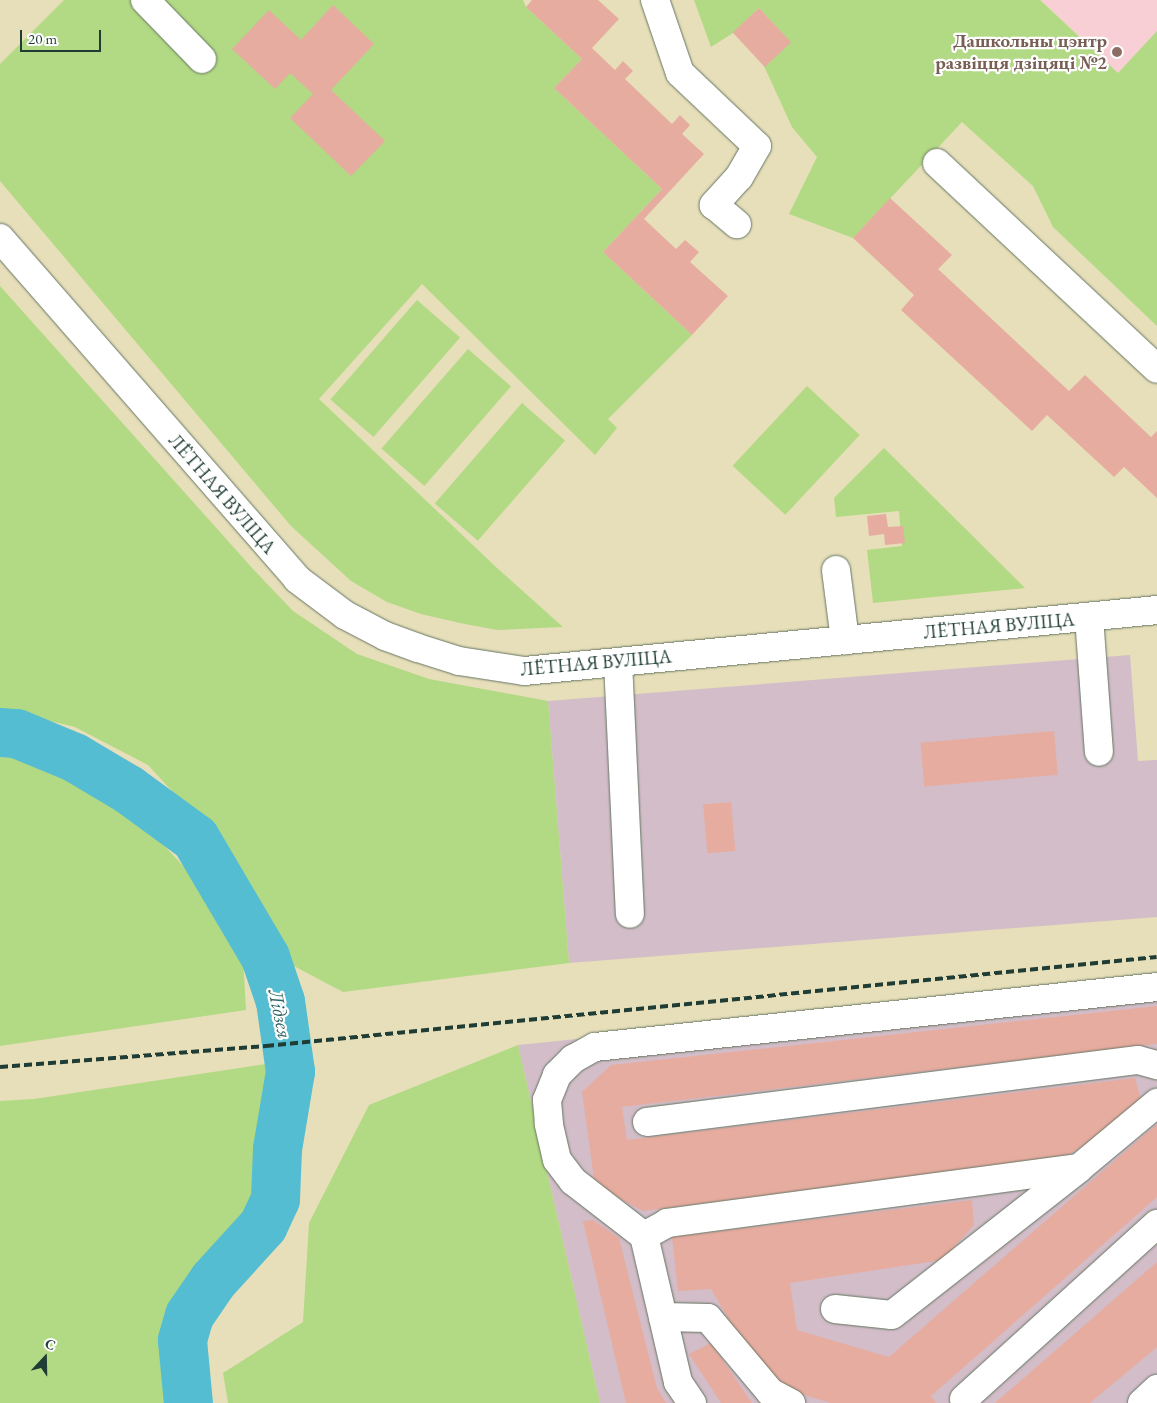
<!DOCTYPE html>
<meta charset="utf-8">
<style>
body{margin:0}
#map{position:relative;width:1157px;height:1403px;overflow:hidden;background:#e7dfba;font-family:"EB Garamond",serif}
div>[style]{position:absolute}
.built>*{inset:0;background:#f7cfd4}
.industrial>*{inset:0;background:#d2bdc8}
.green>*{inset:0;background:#b2d983;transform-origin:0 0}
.river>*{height:49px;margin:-24.5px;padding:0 24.5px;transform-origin:24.5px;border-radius:24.5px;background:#55bdd2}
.building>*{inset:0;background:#e7aca0;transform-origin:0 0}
.roads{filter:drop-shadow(0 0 1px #657663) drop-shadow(0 0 1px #657663)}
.minor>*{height:28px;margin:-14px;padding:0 14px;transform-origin:14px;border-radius:14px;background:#fff}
.rail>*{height:4px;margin-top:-2px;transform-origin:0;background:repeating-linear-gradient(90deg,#1f3d34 0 8px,transparent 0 12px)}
.dots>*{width:14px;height:14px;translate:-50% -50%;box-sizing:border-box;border:2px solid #fff;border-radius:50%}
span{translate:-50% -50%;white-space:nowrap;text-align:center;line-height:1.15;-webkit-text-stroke:4.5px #fff;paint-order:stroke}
.education-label{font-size:19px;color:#785e54;font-weight:700}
.right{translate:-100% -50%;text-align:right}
.street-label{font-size:19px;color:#1f3d34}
.water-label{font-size:20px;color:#2f6363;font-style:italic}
.north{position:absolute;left:20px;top:1333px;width:50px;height:50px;-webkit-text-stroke:4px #fff;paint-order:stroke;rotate:21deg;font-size:14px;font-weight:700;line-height:20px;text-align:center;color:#1f3d34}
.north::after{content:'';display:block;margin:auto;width:18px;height:22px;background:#1f3d34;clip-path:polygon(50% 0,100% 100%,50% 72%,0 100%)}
.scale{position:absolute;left:20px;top:30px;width:81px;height:22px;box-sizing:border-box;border:2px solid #1f3d34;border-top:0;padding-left:6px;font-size:15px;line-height:18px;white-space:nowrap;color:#1f3d34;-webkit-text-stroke:4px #fff;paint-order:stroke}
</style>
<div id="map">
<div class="built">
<div style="clip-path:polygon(1041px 0,1157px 0,1157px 31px,1118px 73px)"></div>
</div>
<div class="industrial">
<div style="clip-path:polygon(1130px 655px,1138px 761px,1157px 760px,1157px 917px,569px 963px,548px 701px)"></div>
<div style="clip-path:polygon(1157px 980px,1157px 1403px,600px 1403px,518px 1045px)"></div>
</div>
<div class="green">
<div style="clip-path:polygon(64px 0,523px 0,526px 7px,582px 59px,554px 88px,662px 189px,603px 252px,692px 335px,608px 419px,617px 428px,595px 455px,422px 284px,319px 399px,497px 568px,563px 627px,497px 630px,460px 623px,421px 614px,387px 602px,351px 581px,291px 526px,0 181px,0 64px)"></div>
<div style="clip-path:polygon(694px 0,1040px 0,1118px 73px,1157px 31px,1157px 326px,1053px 227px,1033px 186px,962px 122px,853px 238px,789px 214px,817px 157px,792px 127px,764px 66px,790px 42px,759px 8px,733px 33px,711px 47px)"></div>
<div style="clip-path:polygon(0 286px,253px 569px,293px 611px,357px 654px,429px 679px,548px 701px,569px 963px,343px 992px,290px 964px,217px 840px,148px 765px,75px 727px,0 709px)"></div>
<div style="left:417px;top:300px;width:57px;height:132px;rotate:41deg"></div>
<div style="left:468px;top:349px;width:57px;height:132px;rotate:41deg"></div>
<div style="left:807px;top:386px;width:72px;height:109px;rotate:43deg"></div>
<div style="left:522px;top:403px;width:57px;height:133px;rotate:41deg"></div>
<div style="clip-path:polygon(884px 448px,1025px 588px,873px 603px,867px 550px,902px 546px,899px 511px,836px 517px,834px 498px)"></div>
<div style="clip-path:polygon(0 754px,61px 765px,122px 801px,188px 871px,243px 959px,246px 1010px,0 1046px)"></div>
<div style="clip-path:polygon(518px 1045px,600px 1403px,228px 1403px,223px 1373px,303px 1322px,309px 1223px,369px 1105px)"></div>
<div style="clip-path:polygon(273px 1063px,267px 1197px,212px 1267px,186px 1322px,185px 1403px,0 1403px,0 1101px,34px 1099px)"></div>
</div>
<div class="river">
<div style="left:0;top:732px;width:16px;rotate:4deg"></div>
<div style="left:16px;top:733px;width:63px;rotate:22.5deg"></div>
<div style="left:74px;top:757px;width:63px;rotate:30.7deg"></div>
<div style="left:128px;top:789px;width:83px;rotate:36.2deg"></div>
<div style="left:195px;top:838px;width:138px;rotate:59.5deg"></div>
<div style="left:265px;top:957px;width:46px;rotate:71.2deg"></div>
<div style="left:280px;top:1001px;width:71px;rotate:81.9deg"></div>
<div style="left:290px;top:1071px;width:79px;rotate:99.5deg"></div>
<div style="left:277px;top:1149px;width:50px;rotate:92.3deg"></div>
<div style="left:275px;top:1199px;width:29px;rotate:115deg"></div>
<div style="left:263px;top:1225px;width:74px;rotate:132.3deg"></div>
<div style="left:213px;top:1280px;width:42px;rotate:124.4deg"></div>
<div style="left:189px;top:1315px;width:26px;rotate:106deg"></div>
<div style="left:182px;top:1340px;width:63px;rotate:84.6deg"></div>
</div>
<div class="building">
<div style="clip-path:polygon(532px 0,598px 0,619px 19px,592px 48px,615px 70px,623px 61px,633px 71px,625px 79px,672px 124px,680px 115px,690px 125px,682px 134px,704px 154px,644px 219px,676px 249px,685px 240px,699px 252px,690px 262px,728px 296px,692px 335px,603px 252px,662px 189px,554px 88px,582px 59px,526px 7px)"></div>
<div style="clip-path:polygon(333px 5px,374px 44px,331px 90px,385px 141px,351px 176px,290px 118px,313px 94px,290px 73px,275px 89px,232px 49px,269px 10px,301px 40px)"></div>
<div style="left:759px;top:8px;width:47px;height:36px;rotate:47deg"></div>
<div style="clip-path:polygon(890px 198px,952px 255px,938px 269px,1069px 391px,1085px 375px,1151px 437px,1157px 431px,1157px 498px,1124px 467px,1114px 477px,1047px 415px,1032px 431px,901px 310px,914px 295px,853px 238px)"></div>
<div style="clip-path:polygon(886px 514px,888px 527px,903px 526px,905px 543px,885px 545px,884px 534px,869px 536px,867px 516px)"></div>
<div style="left:1054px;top:731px;width:44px;height:134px;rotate:85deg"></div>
<div style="left:731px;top:802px;width:49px;height:28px;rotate:85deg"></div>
<div style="clip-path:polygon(1157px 1006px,1157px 1044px,622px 1107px,627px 1140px,1135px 1078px,1143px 1107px,1064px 1158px,643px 1211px,595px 1186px,582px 1092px,611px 1065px)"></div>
<div style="clip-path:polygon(1157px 1124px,1157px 1197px,931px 1396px,936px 1403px,831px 1403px,766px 1384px,711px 1289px,678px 1291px,672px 1237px,972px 1200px,974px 1225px,942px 1260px,790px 1283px,797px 1330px,889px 1357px)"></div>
<div style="clip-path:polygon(593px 1220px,619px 1238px,657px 1388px,666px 1403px,626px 1403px,583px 1221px)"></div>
<div style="clip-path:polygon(1157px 1262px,1157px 1347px,1090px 1403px,995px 1403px)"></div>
<div style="clip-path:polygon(711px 1343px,752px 1403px,721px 1403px,689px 1354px)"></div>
</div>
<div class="roads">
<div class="minor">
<div style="left:145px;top:0;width:82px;rotate:46deg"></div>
<div style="left:655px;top:0;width:77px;rotate:71.1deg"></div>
<div style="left:680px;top:73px;width:106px;rotate:43.5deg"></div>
<div style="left:757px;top:146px;width:36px;rotate:120deg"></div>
<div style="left:739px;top:177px;width:38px;rotate:132deg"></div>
<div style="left:714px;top:205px;width:30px;rotate:40deg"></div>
<div style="left:937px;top:163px;width:301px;rotate:43.1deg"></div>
<div style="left:0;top:238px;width:452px;rotate:48.9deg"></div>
<div style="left:297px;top:579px;width:60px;rotate:36.9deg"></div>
<div style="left:345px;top:615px;width:45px;rotate:27.7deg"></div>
<div style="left:385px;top:636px;width:35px;rotate:20deg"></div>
<div style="left:418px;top:648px;width:43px;rotate:17.6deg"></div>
<div style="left:459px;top:661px;width:66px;rotate:8.7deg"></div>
<div style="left:524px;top:671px;width:636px;rotate:-5.5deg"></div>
<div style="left:836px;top:570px;width:71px;rotate:82.7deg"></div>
<div style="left:1089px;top:617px;width:135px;rotate:85.8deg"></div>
<div style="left:618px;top:662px;width:252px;rotate:87.3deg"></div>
<div style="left:647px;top:1122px;width:495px;rotate:-7.2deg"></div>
<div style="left:1138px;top:1060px;width:20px;rotate:15deg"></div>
<div style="left:644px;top:1236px;width:26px;rotate:-29deg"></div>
<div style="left:667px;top:1223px;width:416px;rotate:-7.6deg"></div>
<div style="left:1079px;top:1168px;width:102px;rotate:-39.8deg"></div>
<div style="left:835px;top:1309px;width:57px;rotate:6deg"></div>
<div style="left:892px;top:1315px;width:236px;rotate:-38.1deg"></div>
<div style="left:663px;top:1317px;width:45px;rotate:1.3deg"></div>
<div style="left:708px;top:1318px;width:97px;rotate:50deg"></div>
<div style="left:770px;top:1392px;width:24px;rotate:28deg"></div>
<div style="left:964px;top:1399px;width:261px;rotate:-42.2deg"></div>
<div style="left:692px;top:1403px;width:25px;rotate:-124deg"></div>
<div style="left:678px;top:1382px;width:150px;rotate:-103.1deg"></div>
<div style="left:644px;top:1236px;width:90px;rotate:-142.2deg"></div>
<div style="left:573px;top:1181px;width:26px;rotate:-127deg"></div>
<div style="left:557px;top:1160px;width:37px;rotate:-103deg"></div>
<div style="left:549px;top:1124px;width:24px;rotate:-95deg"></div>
<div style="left:547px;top:1100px;width:27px;rotate:-68deg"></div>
<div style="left:557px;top:1075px;width:23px;rotate:-45deg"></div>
<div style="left:573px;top:1059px;width:25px;rotate:-29deg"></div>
<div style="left:595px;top:1047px;width:565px;rotate:-6.09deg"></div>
<div style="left:1142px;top:1403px;width:21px;rotate:-43deg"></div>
</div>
</div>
<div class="rail">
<div style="left:0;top:1067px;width:267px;rotate:-4.5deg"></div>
<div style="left:266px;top:1046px;width:895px;rotate:-5.7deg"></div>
</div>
<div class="dots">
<div style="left:1117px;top:52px;background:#8d6e63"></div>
</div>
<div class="education-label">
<span class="right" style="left:1107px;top:52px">Дашкольны цэнтр<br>развіцця дзіцяці №2</span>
</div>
<div class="street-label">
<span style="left:222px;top:494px;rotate:49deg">ЛЁТНАЯ ВУЛІЦА</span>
<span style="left:999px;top:626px;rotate:-5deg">ЛЁТНАЯ ВУЛІЦА</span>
<span style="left:596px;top:663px;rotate:-5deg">ЛЁТНАЯ ВУЛІЦА</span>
</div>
<div class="water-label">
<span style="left:280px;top:1014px;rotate:78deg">Лідзея</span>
</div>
<div class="north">С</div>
<div class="scale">20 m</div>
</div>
